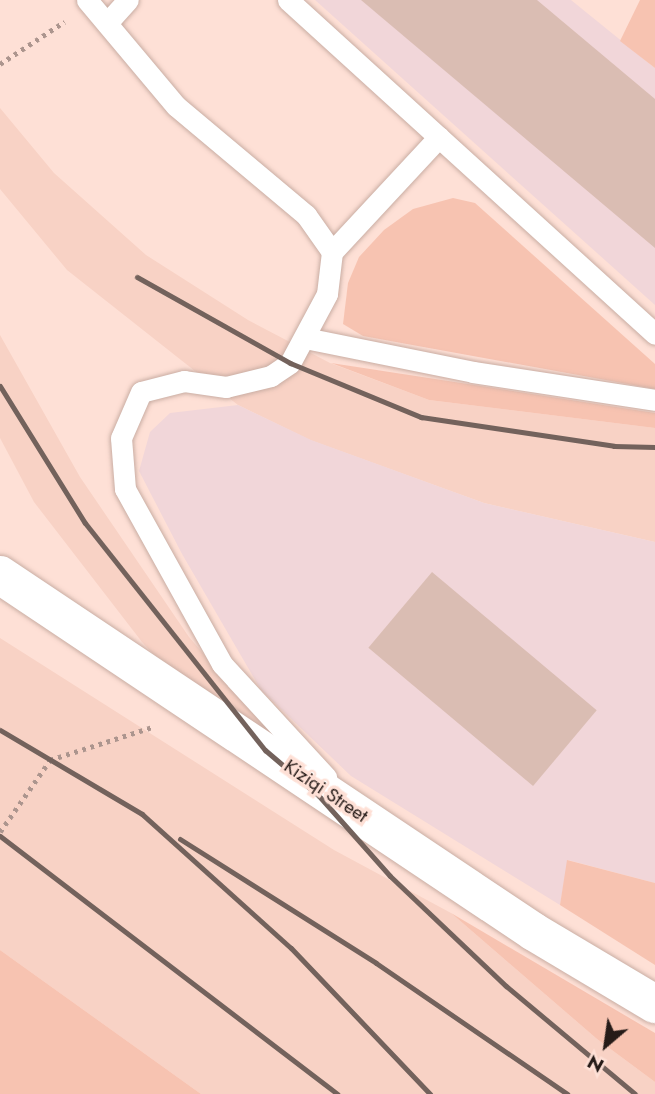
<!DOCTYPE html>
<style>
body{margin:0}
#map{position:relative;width:655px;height:1094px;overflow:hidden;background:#fee0d6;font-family:Jost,sans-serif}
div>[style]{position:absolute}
.built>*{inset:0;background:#f8d2c5}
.industrial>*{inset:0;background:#f1d6d9}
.green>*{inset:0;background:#f7c3b1}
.building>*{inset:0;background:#dabdb3;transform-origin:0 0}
.path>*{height:4.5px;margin-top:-2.25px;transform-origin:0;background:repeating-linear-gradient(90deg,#ac958e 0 3.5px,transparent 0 8.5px)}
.roads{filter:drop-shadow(0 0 2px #c9ada3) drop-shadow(0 0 2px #c9ada3)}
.lane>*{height:21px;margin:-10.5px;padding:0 10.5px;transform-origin:10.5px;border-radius:10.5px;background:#fff}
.secondary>*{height:38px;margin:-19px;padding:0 19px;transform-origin:19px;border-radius:19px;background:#fff}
.rail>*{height:5px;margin:-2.5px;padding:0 2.5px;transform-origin:2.5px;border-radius:2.5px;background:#73625c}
span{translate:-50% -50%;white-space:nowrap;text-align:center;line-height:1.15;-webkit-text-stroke:7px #fee0d6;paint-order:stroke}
.street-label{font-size:19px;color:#261b18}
.north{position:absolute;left:571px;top:1010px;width:70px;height:70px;-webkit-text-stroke:5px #fee0d6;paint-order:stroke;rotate:209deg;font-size:19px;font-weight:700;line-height:28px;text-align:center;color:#261b18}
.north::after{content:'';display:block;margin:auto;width:24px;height:32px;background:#261b18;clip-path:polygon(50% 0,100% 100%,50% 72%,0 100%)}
</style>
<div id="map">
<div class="built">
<div style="clip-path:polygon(0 108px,54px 173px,146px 255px,248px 320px,330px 363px,429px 400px,655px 428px,655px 542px,484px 503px,310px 440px,238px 405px,67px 270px,0 189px)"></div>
<div style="clip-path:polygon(0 335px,80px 477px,189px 637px,313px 782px,207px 712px,142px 642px,34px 502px,0 438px)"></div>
<div style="clip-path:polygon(0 638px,334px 850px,451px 913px,597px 1039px,655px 1082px,655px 1094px,201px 1094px,0 950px)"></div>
</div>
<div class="industrial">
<div style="clip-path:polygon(315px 0,571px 0,655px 68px,655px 305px)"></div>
<div style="clip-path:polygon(238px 405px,311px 440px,484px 503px,655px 542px,655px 883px,568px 860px,560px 905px,351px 776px,261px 690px,182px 554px,139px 471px,150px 432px,170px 413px)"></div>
</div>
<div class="green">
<div style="clip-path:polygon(640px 0,655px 0,655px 68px,620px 41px)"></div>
<div style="clip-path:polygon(453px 198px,475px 203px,655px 364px,655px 389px,363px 336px,343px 324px,348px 283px,359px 257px,384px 230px,413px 209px)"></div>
<div style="clip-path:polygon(331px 363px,655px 413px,655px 428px,429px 400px)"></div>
<div style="clip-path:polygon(567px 860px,655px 883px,655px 965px,560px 905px)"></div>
<div style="clip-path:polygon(451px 913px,655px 1033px,655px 1082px,597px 1039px)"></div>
<div style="clip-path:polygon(0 950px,201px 1094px,0 1094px)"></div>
</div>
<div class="building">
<div style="clip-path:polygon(361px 0,537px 0,655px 99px,655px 248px)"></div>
<div style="left:432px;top:572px;width:215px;height:99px;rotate:40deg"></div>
</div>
<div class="path">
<div style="left:0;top:64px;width:77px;rotate:-33.3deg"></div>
<div style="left:0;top:832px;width:88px;rotate:-55.2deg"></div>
<div style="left:50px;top:760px;width:108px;rotate:-17.8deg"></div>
</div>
<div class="roads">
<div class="lane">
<div style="left:87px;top:0;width:138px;rotate:50deg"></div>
<div style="left:176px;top:106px;width:170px;rotate:40deg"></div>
<div style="left:306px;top:215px;width:45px;rotate:54.9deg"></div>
<div style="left:332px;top:252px;width:42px;rotate:96.8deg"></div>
<div style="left:327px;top:294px;width:78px;rotate:118.2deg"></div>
<div style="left:290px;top:363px;width:23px;rotate:146deg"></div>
<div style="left:271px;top:376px;width:46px;rotate:166.3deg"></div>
<div style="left:226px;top:387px;width:42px;rotate:-171.9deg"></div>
<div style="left:184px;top:381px;width:44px;rotate:165.7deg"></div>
<div style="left:141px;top:392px;width:50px;rotate:113.5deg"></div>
<div style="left:121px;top:438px;width:51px;rotate:85.5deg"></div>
<div style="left:125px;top:489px;width:200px;rotate:61deg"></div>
<div style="left:222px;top:664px;width:154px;rotate:47.4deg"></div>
<div style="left:288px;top:0;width:496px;rotate:42.3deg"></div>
<div style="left:107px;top:23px;width:31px;rotate:-48deg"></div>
<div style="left:332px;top:252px;width:157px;rotate:-47.1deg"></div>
<div style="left:305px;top:338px;width:171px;rotate:11.4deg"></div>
<div style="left:473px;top:372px;width:184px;rotate:8.7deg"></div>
</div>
<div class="secondary">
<div style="left:0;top:575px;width:642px;rotate:33.76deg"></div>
<div style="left:534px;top:932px;width:141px;rotate:30.8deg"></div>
</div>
</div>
<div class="rail">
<div style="left:137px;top:277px;width:176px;rotate:29.3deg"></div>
<div style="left:290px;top:363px;width:142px;rotate:22.4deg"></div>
<div style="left:421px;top:417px;width:195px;rotate:8.5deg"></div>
<div style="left:614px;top:446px;width:41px;rotate:1.4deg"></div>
<div style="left:0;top:386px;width:161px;rotate:58.2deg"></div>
<div style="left:85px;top:523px;width:290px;rotate:51.6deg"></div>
<div style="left:265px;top:750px;width:71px;rotate:40.4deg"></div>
<div style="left:319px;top:796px;width:107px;rotate:48.4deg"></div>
<div style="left:390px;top:876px;width:160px;rotate:43.5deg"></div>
<div style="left:506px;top:986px;width:168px;rotate:39.9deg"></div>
<div style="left:0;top:730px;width:165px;rotate:30.6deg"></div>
<div style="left:142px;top:814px;width:200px;rotate:42deg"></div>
<div style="left:291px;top:948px;width:202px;rotate:46.4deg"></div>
<div style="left:0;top:836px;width:425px;rotate:37.4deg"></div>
<div style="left:180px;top:839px;width:232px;rotate:32.3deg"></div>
<div style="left:376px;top:963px;width:232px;rotate:34.4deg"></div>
</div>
<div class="street-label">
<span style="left:326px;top:791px;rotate:34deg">Kiziqi Street</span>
</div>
<div class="north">N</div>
</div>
